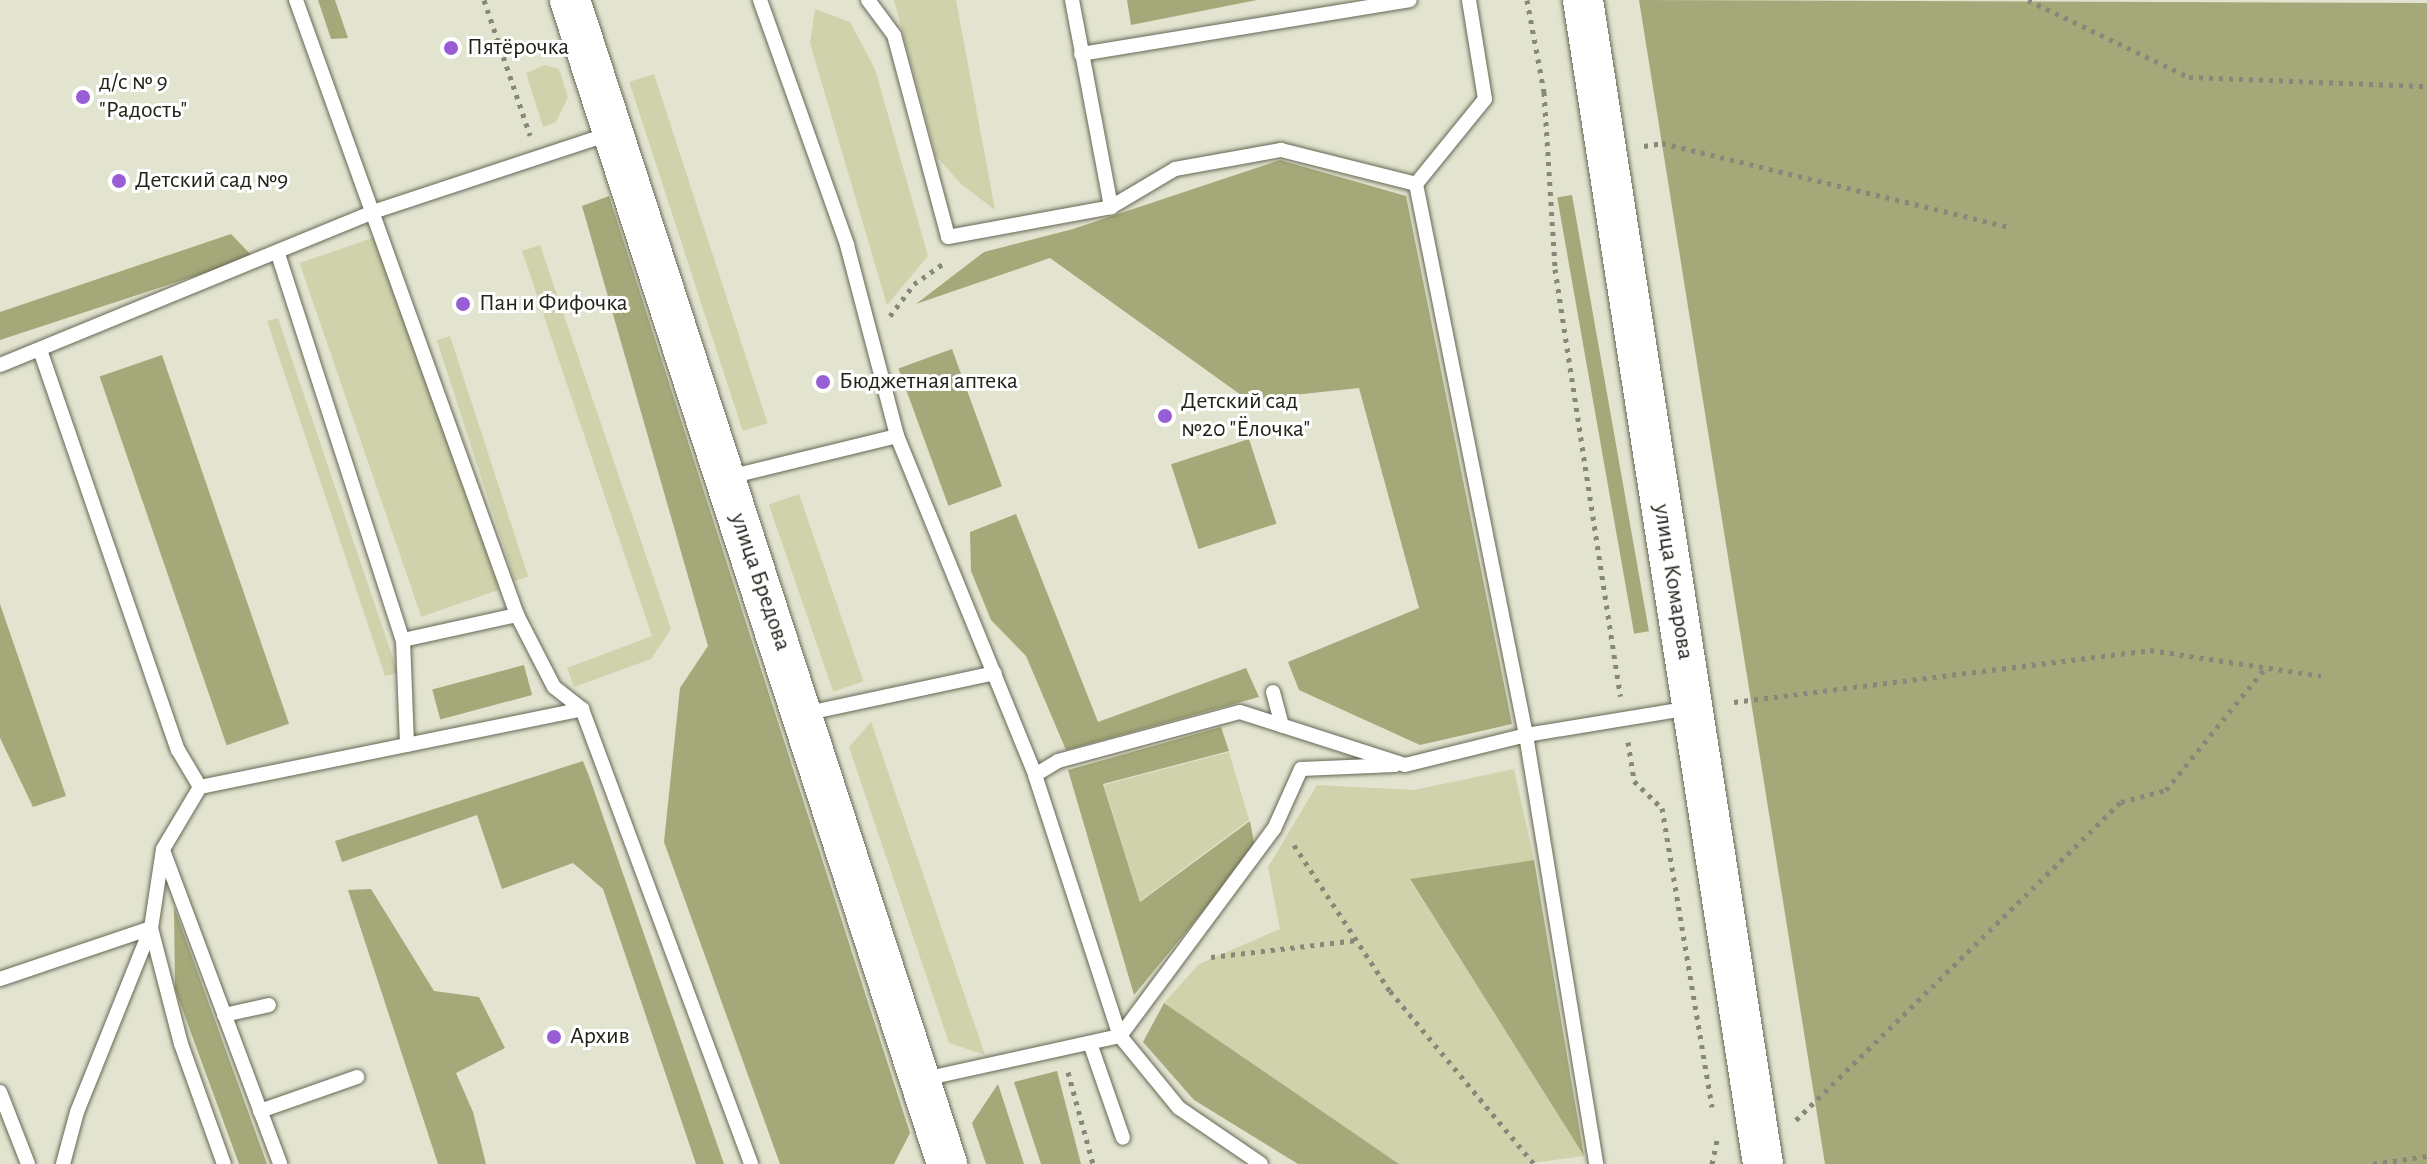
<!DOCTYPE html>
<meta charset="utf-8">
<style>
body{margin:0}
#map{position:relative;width:2427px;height:1164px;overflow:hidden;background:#e2e4d0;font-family:"Alegreya Sans",sans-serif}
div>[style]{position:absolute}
.green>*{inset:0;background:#d0d2ac;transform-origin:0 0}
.forest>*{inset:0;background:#a5a878;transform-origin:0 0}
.path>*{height:5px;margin-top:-2.5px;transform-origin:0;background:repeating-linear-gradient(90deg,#87887a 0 4px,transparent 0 10px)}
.roads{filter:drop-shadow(0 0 2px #666755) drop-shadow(0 0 2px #666755)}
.lane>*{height:14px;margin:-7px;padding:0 7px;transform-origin:7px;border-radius:7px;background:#fff}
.secondary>*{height:40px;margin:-20px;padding:0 20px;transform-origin:20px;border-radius:20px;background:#fff}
.dots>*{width:22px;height:22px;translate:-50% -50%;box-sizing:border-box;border:4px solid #fff;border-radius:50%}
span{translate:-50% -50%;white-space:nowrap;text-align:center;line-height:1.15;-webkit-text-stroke:6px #fff;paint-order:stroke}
.poi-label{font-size:24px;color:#23231c}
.left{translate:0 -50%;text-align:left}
.street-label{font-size:24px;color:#23231c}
</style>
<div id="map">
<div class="green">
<div style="clip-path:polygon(894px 0,956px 0,995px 210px,961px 184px,936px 156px)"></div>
<div style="clip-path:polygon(815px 9px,850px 22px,875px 69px,928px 256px,887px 305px,810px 43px)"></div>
<div style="clip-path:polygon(545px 65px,559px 69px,568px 97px,556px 122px,543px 127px,526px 73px)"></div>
<div style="left:654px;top:74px;width:367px;height:26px;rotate:72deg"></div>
<div style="left:378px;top:236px;width:374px;height:83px;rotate:71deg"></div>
<div style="clip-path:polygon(540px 245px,671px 629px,651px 659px,574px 687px,567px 668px,652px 636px,522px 251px)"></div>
<div style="clip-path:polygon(278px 318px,398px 673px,385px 676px,267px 321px)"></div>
<div style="left:450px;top:336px;width:253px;height:14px;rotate:72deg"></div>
<div style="left:799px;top:494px;width:198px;height:32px;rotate:71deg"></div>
<div style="clip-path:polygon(871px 722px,985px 1055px,949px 1043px,849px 747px)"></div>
<div style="clip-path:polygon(1229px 752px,1249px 820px,1140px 901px,1104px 785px)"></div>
<div style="clip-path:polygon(1514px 769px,1534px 860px,1410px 880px,1584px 1156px,1524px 1164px,1399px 1164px,1164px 1003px,1199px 964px,1280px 929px,1268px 867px,1317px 785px,1414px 790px)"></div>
</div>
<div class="forest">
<div style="clip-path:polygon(318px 0,335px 0,348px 38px,331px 39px)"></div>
<div style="clip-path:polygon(1127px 0,1257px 0,1131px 25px)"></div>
<div style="clip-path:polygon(1639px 0,2427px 3px,2427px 1164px,1825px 1164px)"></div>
<div style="clip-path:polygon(1280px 160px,1406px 196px,1512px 724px,1420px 745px,1299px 690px,1288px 662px,1419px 608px,1359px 388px,1248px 400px,1050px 258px,916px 304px,984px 252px,1073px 229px)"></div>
<div style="left:1572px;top:195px;width:443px;height:15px;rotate:80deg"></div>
<div style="clip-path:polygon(609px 196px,910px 1133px,894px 1164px,780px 1164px,664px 842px,680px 688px,708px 646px,582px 206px)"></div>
<div style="clip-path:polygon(231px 234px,253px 257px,0 340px,0 312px)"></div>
<div style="left:952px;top:349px;width:146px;height:57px;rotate:70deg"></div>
<div style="left:162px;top:355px;width:390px;height:66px;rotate:71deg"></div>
<div style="left:1249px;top:439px;width:89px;height:82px;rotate:72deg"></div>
<div style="clip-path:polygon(1016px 514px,1098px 722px,1246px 668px,1259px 697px,1066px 750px,1026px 656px,991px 620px,971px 571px,970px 532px)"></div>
<div style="clip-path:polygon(0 604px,66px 796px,33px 807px,0 738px)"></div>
<div style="left:524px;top:665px;width:31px;height:95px;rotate:75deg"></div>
<div style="clip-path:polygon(1221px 727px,1229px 751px,1103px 784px,1140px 902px,1250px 821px,1255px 848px,1134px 995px,1068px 770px)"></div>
<div style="clip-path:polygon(583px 761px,589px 776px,724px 1164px,696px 1164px,603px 889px,573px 863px,502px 889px,477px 815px,342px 862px,335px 841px)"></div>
<div style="clip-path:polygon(1534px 860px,1584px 1156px,1410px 879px)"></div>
<div style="clip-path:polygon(371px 889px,434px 991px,479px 997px,505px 1048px,456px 1073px,473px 1112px,486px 1164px,438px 1164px,348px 890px)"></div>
<div style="clip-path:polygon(174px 907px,267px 1164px,239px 1164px,175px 989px)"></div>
<div style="clip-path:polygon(1164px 1003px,1399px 1164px,1298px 1164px,1194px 1100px,1143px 1042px)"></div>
<div style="clip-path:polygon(1057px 1071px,1081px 1164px,1041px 1164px,1014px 1082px)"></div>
<div style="clip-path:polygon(998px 1084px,1024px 1164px,986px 1164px,972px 1123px)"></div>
</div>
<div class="path">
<div style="left:484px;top:0;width:143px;rotate:71.2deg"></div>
<div style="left:1527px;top:0;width:94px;rotate:79.5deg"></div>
<div style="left:1544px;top:92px;width:177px;rotate:86.4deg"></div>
<div style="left:1555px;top:269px;width:432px;rotate:81.3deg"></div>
<div style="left:2028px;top:0;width:178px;rotate:25.6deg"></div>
<div style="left:2189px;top:77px;width:238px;rotate:2.2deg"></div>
<div style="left:1644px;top:146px;width:18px;rotate:-9deg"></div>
<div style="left:1662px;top:143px;width:356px;rotate:13.6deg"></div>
<div style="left:890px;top:316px;width:40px;rotate:-53deg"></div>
<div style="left:914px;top:284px;width:38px;rotate:-35deg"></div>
<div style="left:1734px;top:702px;width:419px;rotate:-7.1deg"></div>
<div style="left:2150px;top:650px;width:173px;rotate:8.6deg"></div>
<div style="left:1628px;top:742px;width:39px;rotate:81deg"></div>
<div style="left:1634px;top:781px;width:39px;rotate:44deg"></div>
<div style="left:1662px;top:808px;width:303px;rotate:80.5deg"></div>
<div style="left:1294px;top:845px;width:175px;rotate:56.7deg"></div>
<div style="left:1390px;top:991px;width:225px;rotate:50.2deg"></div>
<div style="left:1211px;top:957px;width:147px;rotate:-6.6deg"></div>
<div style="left:1068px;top:1072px;width:95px;rotate:74.8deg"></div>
<div style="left:1796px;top:1120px;width:455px;rotate:-44.4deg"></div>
<div style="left:2121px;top:802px;width:47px;rotate:-14.9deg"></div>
<div style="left:2166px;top:790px;width:157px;rotate:-50.9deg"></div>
<div style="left:1712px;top:1164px;width:25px;rotate:-78deg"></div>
<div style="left:2373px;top:1164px;width:55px;rotate:-8.4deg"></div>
</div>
<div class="roads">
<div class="lane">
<div style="left:296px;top:0;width:654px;rotate:70.23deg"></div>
<div style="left:517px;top:615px;width:81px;rotate:62.8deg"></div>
<div style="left:554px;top:687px;width:36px;rotate:38deg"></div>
<div style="left:582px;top:709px;width:485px;rotate:69.6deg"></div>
<div style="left:760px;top:0;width:260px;rotate:70.4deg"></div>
<div style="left:847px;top:245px;width:197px;rotate:75.3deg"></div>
<div style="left:897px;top:436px;width:366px;rotate:67.8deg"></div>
<div style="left:1035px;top:775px;width:274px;rotate:72deg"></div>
<div style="left:1120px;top:1036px;width:93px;rotate:50.7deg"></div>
<div style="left:1179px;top:1108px;width:99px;rotate:34.3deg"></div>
<div style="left:868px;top:0;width:44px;rotate:53.4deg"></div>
<div style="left:894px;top:35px;width:209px;rotate:75deg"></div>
<div style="left:948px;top:237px;width:166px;rotate:-10.4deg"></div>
<div style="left:1111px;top:207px;width:74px;rotate:-30.7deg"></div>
<div style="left:1175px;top:169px;width:108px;rotate:-10.2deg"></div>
<div style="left:1281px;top:150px;width:139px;rotate:14.1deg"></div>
<div style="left:1416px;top:184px;width:562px;rotate:78.71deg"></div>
<div style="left:1526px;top:735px;width:435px;rotate:80.7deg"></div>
<div style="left:1072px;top:0;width:211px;rotate:79.3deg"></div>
<div style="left:1081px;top:54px;width:333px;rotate:-9.3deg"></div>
<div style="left:1416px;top:184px;width:109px;rotate:-50.9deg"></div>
<div style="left:1485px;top:99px;width:100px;rotate:-99.2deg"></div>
<div style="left:278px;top:254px;width:406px;rotate:72.1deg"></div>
<div style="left:403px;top:640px;width:105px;rotate:87.8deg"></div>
<div style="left:40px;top:350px;width:423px;rotate:71deg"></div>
<div style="left:178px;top:750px;width:43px;rotate:59.3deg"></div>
<div style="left:200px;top:787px;width:72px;rotate:120.8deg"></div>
<div style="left:163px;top:849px;width:80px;rotate:98.6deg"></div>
<div style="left:151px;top:928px;width:198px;rotate:111.9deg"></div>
<div style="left:77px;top:1112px;width:54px;rotate:105.1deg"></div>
<div style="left:0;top:365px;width:403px;rotate:-22.3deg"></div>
<div style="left:373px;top:212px;width:249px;rotate:-18.3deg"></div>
<div style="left:725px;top:478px;width:177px;rotate:-13.7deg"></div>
<div style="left:403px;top:640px;width:117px;rotate:-12.4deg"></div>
<div style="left:1273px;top:692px;width:35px;rotate:75deg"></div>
<div style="left:804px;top:714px;width:195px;rotate:-12.1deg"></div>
<div style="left:1035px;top:775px;width:27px;rotate:-31deg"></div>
<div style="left:1058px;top:761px;width:188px;rotate:-15.1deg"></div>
<div style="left:1240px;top:712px;width:173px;rotate:17.8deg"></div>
<div style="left:1405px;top:765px;width:125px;rotate:-13.9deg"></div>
<div style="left:1526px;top:735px;width:166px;rotate:-9.3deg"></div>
<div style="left:200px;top:787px;width:390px;rotate:-11.5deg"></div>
<div style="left:164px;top:853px;width:332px;rotate:69.5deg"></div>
<div style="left:0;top:979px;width:159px;rotate:-18.7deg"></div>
<div style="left:151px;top:928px;width:120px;rotate:75.5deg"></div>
<div style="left:181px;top:1044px;width:127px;rotate:70.3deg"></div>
<div style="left:224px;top:1015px;width:46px;rotate:-12.5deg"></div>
<div style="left:1091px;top:1046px;width:97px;rotate:70.8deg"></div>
<div style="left:924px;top:1079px;width:201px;rotate:-12.4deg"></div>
<div style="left:1120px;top:1036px;width:258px;rotate:-53.4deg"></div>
<div style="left:1274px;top:829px;width:66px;rotate:-65.8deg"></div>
<div style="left:1301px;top:769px;width:94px;rotate:-2.4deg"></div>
<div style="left:0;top:1092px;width:77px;rotate:68.7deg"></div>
<div style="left:260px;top:1111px;width:103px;rotate:-19.3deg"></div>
</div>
<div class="secondary">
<div style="left:570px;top:0;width:1224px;rotate:72.05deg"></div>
<div style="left:1583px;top:0;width:1178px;rotate:81.21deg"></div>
</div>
</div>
<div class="dots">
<div style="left:451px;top:48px;background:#985ed6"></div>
<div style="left:83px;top:97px;background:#985ed6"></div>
<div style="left:119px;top:181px;background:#985ed6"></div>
<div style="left:463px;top:304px;background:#985ed6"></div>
<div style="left:823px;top:382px;background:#985ed6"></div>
<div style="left:1165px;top:416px;background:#985ed6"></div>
<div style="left:554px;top:1037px;background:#985ed6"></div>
</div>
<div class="poi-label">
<span class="left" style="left:467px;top:48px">Пятёрочка</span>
<span class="left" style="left:99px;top:97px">д/с № 9<br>"Радость"</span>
<span class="left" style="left:135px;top:181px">Детский сад №9</span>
<span class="left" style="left:479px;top:304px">Пан и Фифочка</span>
<span class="left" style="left:839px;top:382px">Бюджетная аптека</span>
<span class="left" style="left:1181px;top:416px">Детский сад<br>№20 "Ёлочка"</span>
<span class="left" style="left:570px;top:1037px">Архив</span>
</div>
<div class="street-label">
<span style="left:760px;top:582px;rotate:71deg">улица Бредова</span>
<span style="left:1673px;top:582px;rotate:81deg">улица Комарова</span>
</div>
</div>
